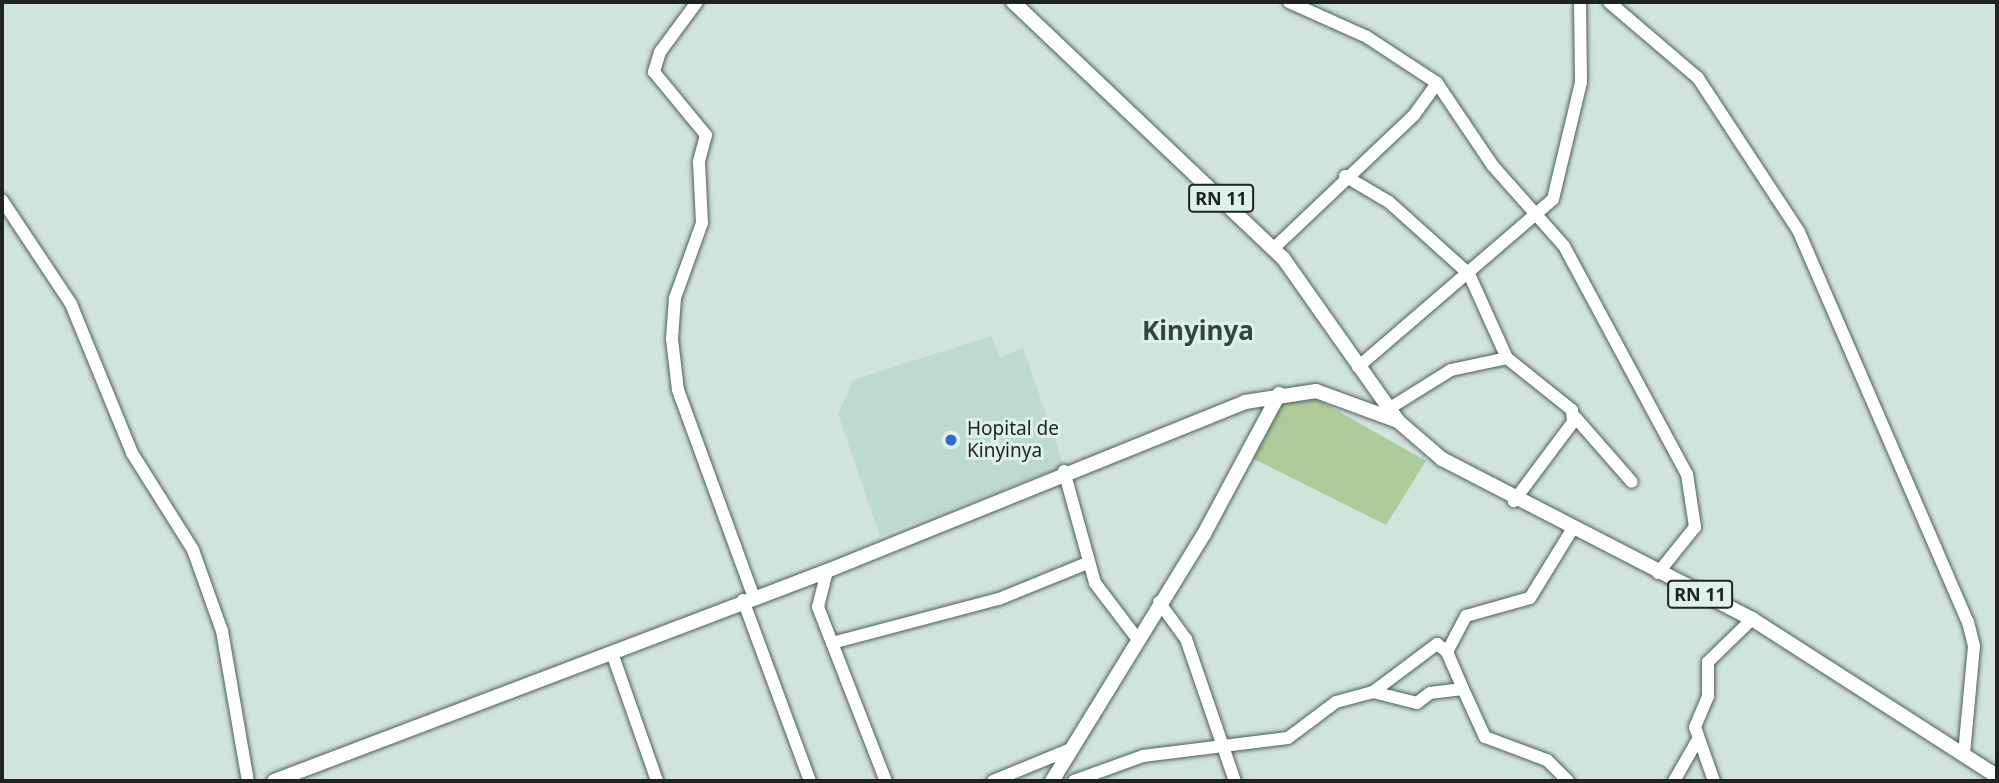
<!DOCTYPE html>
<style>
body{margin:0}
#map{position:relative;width:1999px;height:783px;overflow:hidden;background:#d0e4dc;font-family:"Noto Sans",sans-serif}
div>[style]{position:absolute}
.built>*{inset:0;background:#bed9cf}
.green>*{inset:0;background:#adcc9a}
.roads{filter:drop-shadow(0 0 2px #4e5f59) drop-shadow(0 0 2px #4e5f59)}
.minor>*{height:12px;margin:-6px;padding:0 6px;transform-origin:6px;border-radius:6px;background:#fff}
.major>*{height:14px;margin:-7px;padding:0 7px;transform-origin:7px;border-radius:7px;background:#fff}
.dots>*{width:19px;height:19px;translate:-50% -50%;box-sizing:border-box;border:4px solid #ddf1e9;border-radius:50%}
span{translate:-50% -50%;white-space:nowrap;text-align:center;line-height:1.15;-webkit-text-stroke:6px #ddf1e9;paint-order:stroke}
.shield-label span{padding:2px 5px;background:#ddf1e9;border:2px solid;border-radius:5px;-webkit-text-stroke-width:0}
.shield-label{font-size:18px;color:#1c2321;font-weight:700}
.poi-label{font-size:19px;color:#1c2321}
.left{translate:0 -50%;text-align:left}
.district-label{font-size:26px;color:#34453f;font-weight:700}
.frame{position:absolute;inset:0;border:4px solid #1c2321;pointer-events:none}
</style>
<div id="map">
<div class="built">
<div style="clip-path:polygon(991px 336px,1000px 357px,1023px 348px,1064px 466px,880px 536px,838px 414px,853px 380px)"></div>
</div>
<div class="green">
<div style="clip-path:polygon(1306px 393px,1426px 461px,1386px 525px,1252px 458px,1284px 398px)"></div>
</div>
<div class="roads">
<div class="minor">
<div style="left:697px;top:2px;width:62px;rotate:126.5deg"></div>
<div style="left:660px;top:52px;width:21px;rotate:107deg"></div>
<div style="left:654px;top:72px;width:82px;rotate:50.5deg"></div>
<div style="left:706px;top:135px;width:28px;rotate:105deg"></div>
<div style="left:699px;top:162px;width:61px;rotate:87.2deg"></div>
<div style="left:702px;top:223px;width:80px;rotate:109.8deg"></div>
<div style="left:675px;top:298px;width:41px;rotate:94.2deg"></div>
<div style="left:672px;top:339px;width:51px;rotate:83.3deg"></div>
<div style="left:678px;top:390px;width:218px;rotate:69.9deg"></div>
<div style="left:1289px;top:2px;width:85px;rotate:24.2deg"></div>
<div style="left:1367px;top:37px;width:84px;rotate:33.3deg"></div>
<div style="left:1437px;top:83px;width:100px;rotate:56deg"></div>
<div style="left:1493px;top:166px;width:107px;rotate:48.4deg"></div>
<div style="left:1564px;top:246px;width:259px;rotate:61.7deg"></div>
<div style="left:1687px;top:474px;width:54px;rotate:81.4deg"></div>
<div style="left:1695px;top:527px;width:59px;rotate:128.8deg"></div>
<div style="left:1609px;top:2px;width:117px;rotate:40.5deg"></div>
<div style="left:1698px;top:78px;width:184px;rotate:56.7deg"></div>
<div style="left:1799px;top:232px;width:425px;rotate:66.6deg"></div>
<div style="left:1968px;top:622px;width:25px;rotate:76deg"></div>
<div style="left:1974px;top:646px;width:107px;rotate:95.3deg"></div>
<div style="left:1345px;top:176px;width:51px;rotate:30.6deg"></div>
<div style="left:1389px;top:202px;width:108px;rotate:42deg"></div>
<div style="left:1469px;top:274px;width:92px;rotate:65.7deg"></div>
<div style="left:1507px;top:358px;width:83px;rotate:38.7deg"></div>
<div style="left:1572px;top:410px;width:12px;rotate:85deg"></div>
<div style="left:1573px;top:422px;width:99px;rotate:126.8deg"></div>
<div style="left:2px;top:200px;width:125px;rotate:56.4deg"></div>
<div style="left:71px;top:304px;width:161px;rotate:67.7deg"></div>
<div style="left:132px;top:453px;width:115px;rotate:57.8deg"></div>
<div style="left:193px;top:550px;width:86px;rotate:70.3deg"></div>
<div style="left:222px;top:631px;width:152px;rotate:80.2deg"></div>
<div style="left:1274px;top:248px;width:193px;rotate:-43.5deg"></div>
<div style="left:1414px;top:115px;width:39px;rotate:-54deg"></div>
<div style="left:1358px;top:367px;width:257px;rotate:-40.7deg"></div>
<div style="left:1553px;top:199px;width:120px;rotate:-76.5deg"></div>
<div style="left:1581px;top:82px;width:80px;rotate:-90.7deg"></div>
<div style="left:1390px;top:408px;width:72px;rotate:-31.9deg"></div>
<div style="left:1451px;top:370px;width:57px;rotate:-12.1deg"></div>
<div style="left:1575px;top:417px;width:86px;rotate:48.8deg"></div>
<div style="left:1064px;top:471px;width:116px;rotate:74.5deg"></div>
<div style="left:1095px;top:583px;width:68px;rotate:52.8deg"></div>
<div style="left:827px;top:571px;width:37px;rotate:104deg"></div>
<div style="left:818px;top:607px;width:187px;rotate:68.7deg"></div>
<div style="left:743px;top:600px;width:193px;rotate:69.7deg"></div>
<div style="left:1159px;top:602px;width:46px;rotate:53.9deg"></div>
<div style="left:1186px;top:639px;width:150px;rotate:71deg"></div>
<div style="left:832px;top:643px;width:173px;rotate:-14.8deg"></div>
<div style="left:999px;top:599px;width:95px;rotate:-22.2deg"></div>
<div style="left:1447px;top:652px;width:41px;rotate:-62.2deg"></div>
<div style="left:1466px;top:616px;width:66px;rotate:-15.7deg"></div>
<div style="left:1530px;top:598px;width:82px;rotate:-58.4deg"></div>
<div style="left:612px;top:653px;width:136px;rotate:70.6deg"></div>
<div style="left:1373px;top:692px;width:80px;rotate:-36.9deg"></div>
<div style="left:1437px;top:644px;width:13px;rotate:39deg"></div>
<div style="left:1447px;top:652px;width:40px;rotate:66.6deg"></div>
<div style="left:993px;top:781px;width:84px;rotate:-22.3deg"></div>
<div style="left:1074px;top:781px;width:73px;rotate:-19.9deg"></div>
<div style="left:1143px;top:756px;width:146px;rotate:-7.1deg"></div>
<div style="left:1288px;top:738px;width:60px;rotate:-36.9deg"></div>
<div style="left:1336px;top:702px;width:38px;rotate:-15deg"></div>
<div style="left:1373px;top:692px;width:45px;rotate:14deg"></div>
<div style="left:1417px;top:703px;width:16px;rotate:-38deg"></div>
<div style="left:1430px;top:693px;width:33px;rotate:-7deg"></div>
<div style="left:1463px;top:689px;width:53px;rotate:65.4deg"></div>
<div style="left:1485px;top:737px;width:66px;rotate:20.4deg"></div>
<div style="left:1547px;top:760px;width:30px;rotate:45deg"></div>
<div style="left:1674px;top:781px;width:46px;rotate:-60.1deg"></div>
<div style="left:1714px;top:781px;width:57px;rotate:-109.4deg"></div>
<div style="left:1695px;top:727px;width:34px;rotate:-67deg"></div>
<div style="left:1708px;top:696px;width:34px;rotate:-90deg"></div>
<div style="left:1708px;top:662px;width:62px;rotate:-44.3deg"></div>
</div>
<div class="major">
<div style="left:1013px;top:2px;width:372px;rotate:43.5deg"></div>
<div style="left:1283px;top:258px;width:199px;rotate:54.8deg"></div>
<div style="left:1398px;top:421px;width:58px;rotate:40.8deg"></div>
<div style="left:1442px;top:459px;width:349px;rotate:27.3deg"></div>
<div style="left:1752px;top:619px;width:291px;rotate:32.7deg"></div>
<div style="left:274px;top:781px;width:592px;rotate:-20.79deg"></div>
<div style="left:827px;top:571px;width:451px;rotate:-22deg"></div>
<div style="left:1245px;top:402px;width:72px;rotate:-8.8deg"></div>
<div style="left:1316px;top:391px;width:87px;rotate:20.1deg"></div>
<div style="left:1052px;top:781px;width:290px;rotate:-58.4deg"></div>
<div style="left:1204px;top:534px;width:159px;rotate:-61.8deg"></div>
</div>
</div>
<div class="dots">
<div style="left:951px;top:440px;background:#3467d6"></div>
</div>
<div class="shield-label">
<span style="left:1221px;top:198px">RN 11</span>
<span style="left:1700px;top:594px">RN 11</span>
</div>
<div class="poi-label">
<span class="left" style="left:967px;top:440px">Hopital de<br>Kinyinya</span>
</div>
<div class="district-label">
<span style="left:1198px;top:331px">Kinyinya</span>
</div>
<div class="frame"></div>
</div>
